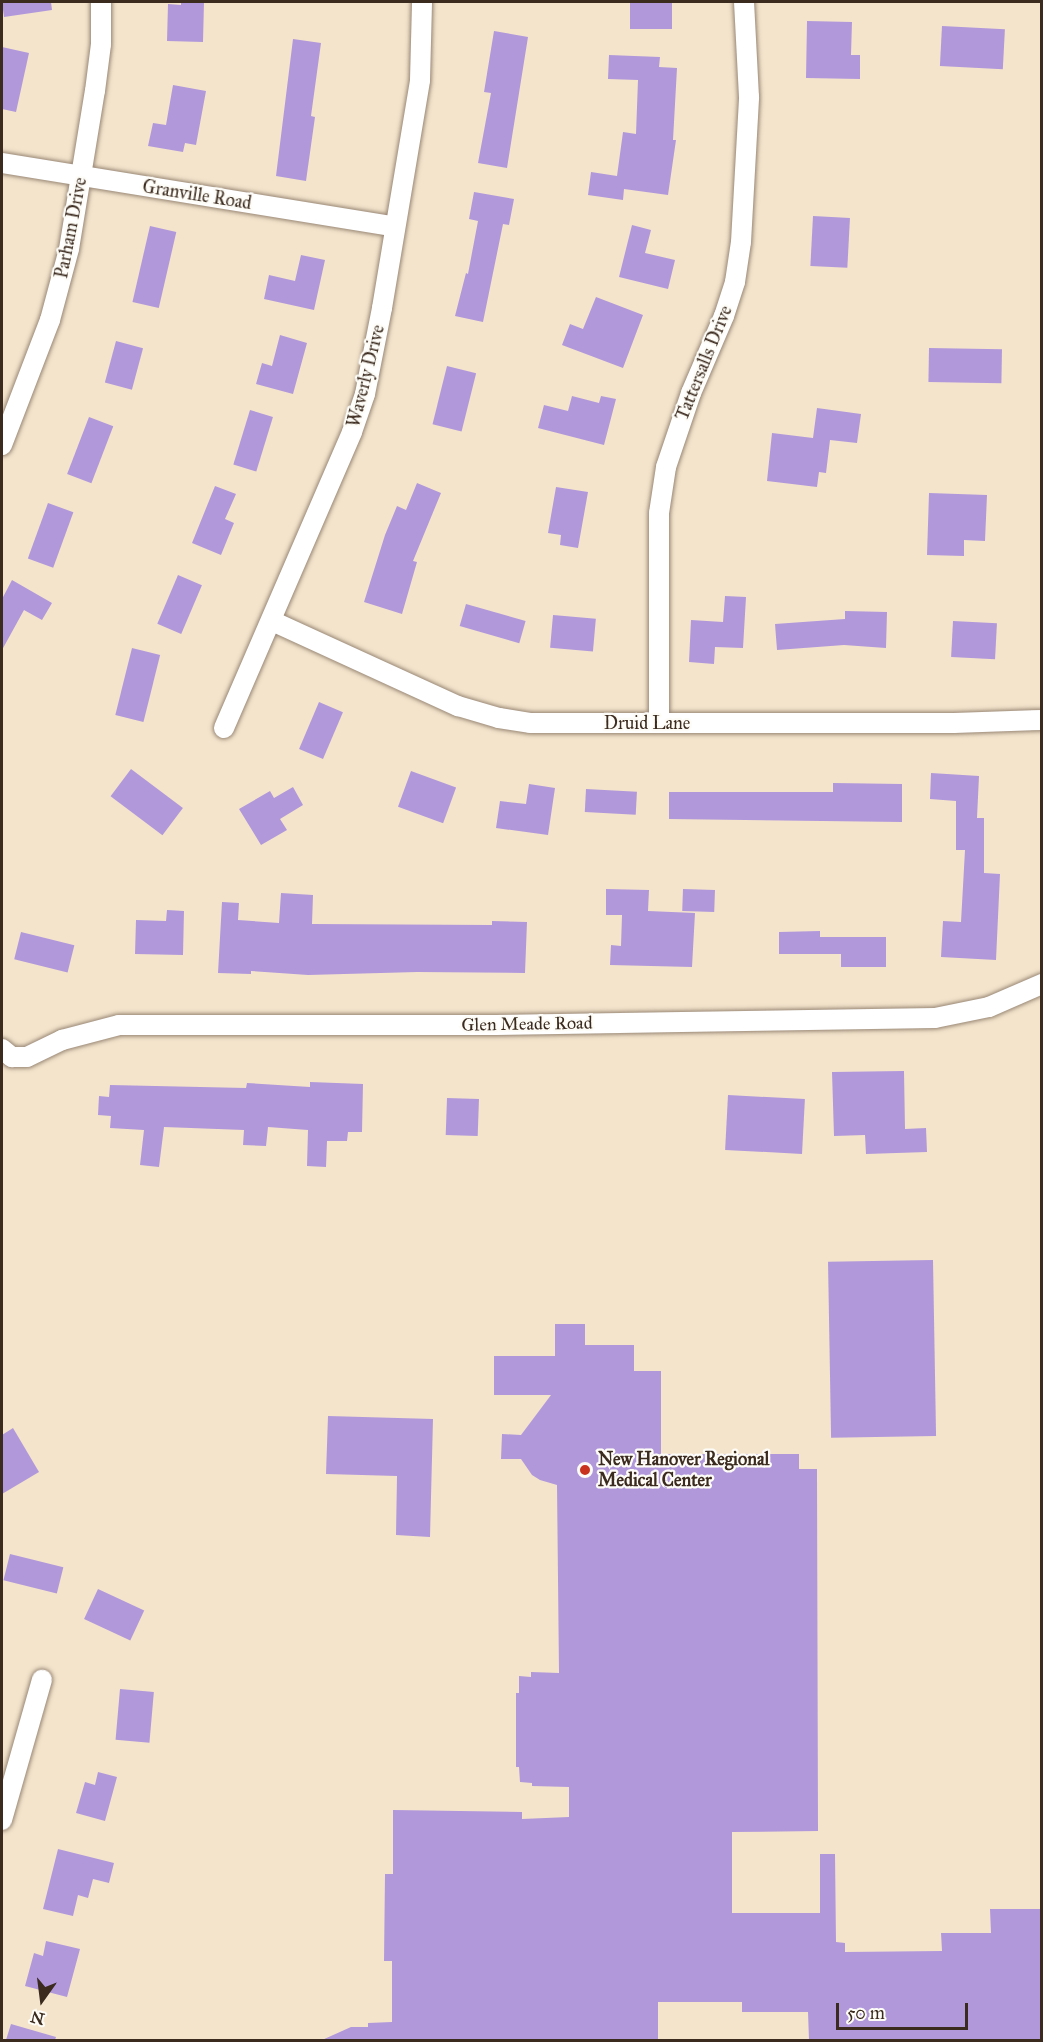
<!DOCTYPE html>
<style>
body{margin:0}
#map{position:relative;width:1043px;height:2042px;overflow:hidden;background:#f4e4cc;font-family:"IM FELL Great Primer",serif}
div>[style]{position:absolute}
.building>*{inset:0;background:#b198db;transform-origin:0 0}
.roads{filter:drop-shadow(0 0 2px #988775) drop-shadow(0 0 2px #988775)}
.minor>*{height:20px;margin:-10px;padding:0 10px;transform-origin:10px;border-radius:10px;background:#fff}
.dots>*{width:16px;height:16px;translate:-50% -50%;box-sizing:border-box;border:3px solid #fdfcf7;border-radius:50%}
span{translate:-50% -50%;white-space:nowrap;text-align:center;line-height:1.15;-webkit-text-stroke:4.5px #fdfcf7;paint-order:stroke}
.street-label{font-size:18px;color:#3b2a1e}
.poi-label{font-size:18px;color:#3b2a1e;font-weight:700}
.left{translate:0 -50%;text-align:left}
.frame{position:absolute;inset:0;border:3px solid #3b2a1e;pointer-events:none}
.north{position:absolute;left:12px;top:1970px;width:60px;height:60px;-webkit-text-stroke:4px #fdfcf7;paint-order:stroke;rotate:194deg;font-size:16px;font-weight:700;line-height:24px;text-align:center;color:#3b2a1e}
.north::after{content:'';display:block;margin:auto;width:21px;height:27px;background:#3b2a1e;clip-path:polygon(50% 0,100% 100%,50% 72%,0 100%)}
.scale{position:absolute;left:836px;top:2003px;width:132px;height:27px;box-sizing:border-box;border:3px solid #3b2a1e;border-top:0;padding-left:8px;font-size:18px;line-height:21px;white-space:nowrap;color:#3b2a1e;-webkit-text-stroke:4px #fdfcf7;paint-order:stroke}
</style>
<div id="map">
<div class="building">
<div style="clip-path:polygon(2px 2px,51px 2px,52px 10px,4px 17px)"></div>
<div style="clip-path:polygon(181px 2px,204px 2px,203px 42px,167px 41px,168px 4px,181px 5px)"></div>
<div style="left:630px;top:2px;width:42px;height:27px"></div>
<div style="clip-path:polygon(807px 21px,852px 22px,851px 55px,860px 55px,860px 79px,806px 78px)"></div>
<div style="left:942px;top:26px;width:63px;height:40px;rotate:3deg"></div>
<div style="clip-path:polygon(494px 31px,528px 37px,507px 168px,478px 163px,491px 93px,484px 92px)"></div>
<div style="clip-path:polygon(293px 39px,321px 43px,311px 116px,315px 117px,306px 181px,276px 176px)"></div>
<div style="clip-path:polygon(2px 47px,29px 53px,16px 112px,2px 109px)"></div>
<div style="clip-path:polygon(609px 55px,660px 57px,659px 67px,677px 68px,673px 140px,676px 140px,668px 195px,624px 189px,623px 200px,588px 195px,591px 172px,617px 176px,623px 132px,636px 134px,638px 80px,608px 79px)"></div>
<div style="clip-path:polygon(173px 85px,206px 91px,196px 145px,185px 143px,183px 152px,148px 146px,153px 123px,166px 125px)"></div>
<div style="clip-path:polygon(474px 192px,514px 199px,509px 225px,503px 224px,483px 322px,455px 316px,466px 273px,468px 274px,478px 221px,469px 219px)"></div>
<div style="left:813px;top:216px;width:37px;height:50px;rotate:3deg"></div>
<div style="clip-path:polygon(632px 225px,651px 230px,645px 253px,675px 260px,668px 289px,619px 277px)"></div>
<div style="left:150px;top:226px;width:27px;height:78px;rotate:13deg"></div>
<div style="clip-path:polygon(301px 255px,325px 260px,314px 310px,264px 299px,269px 275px,295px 281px)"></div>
<div style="clip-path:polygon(596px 297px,643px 315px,623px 368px,562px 345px,570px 324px,583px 329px)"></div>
<div style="clip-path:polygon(280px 335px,307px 343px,293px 394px,256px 384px,262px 363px,272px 366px)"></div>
<div style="left:116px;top:341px;width:28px;height:43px;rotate:15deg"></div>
<div style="left:929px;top:348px;width:73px;height:34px;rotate:1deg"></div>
<div style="left:447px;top:366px;width:30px;height:60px;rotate:14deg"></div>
<div style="clip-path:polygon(572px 396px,599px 403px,601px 396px,616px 399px,604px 445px,538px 428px,544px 405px,568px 411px)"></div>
<div style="clip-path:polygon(817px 408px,861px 414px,857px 443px,830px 440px,826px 473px,819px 472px,817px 487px,767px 481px,772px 433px,813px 438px)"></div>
<div style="left:250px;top:410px;width:24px;height:57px;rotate:17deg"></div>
<div style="left:89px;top:417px;width:26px;height:61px;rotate:21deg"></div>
<div style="clip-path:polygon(417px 483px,441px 493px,413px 561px,417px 562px,402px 614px,364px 602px,385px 535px,397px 506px,406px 510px)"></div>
<div style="clip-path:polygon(215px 486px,236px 494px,225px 519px,234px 523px,221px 555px,192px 543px)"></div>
<div style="clip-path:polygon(556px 487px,588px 492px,578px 548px,560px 545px,561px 535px,548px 533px)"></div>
<div style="clip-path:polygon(929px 493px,987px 495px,985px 541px,964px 540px,964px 556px,927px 555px)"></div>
<div style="left:48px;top:503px;width:27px;height:59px;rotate:20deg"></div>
<div style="left:178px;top:575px;width:26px;height:53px;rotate:23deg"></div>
<div style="clip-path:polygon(12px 580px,52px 603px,42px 620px,24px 610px,2px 650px,2px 599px)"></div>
<div style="clip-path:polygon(725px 596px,746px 597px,743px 648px,715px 647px,714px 664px,689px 662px,691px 620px,723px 622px)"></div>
<div style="left:466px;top:604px;width:62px;height:23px;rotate:16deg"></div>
<div style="clip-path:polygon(845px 611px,887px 612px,886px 648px,844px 645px,777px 650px,775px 624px,845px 619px)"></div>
<div style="left:553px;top:615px;width:43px;height:33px;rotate:5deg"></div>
<div style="left:953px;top:621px;width:44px;height:36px;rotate:3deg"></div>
<div style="left:132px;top:648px;width:29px;height:69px;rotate:14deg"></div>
<div style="left:319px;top:702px;width:26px;height:51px;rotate:23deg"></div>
<div style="left:131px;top:769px;width:65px;height:34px;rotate:37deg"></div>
<div style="left:411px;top:771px;width:48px;height:38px;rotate:20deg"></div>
<div style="clip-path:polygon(931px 773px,979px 776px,977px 818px,984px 818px,984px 873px,1000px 874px,996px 960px,941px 957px,943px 921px,961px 922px,965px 850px,956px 850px,956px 801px,930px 799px)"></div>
<div style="clip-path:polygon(833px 783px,902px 784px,902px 822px,669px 819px,669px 792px,833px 792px)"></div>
<div style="clip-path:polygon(529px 784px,555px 788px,548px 835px,496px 828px,500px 801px,526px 804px)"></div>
<div style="clip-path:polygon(293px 787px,303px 805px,280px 819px,287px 830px,261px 845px,239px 809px,270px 791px,274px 798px)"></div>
<div style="left:586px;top:789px;width:51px;height:23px;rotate:3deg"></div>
<div style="clip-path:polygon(606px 889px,649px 890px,648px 911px,695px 913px,692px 967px,610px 965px,611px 945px,621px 946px,622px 915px,606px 915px)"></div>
<div style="left:683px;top:889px;width:32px;height:22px;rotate:2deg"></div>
<div style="clip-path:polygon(281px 893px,313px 895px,312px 924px,492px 925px,492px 921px,527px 922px,525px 973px,417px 972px,308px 975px,251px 971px,251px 974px,218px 973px,222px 902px,239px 903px,238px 920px,279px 923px)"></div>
<div style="clip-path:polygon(167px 910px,184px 911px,183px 955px,135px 954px,136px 920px,166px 921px)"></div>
<div style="clip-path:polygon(820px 931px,820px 937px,886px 937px,886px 967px,841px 967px,841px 954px,779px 954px,779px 932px)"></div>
<div style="left:21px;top:932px;width:55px;height:28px;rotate:14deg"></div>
<div style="clip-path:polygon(904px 1071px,905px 1129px,926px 1128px,927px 1152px,866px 1154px,865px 1135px,834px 1136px,832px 1072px)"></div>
<div style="clip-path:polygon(310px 1082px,363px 1084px,362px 1132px,348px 1132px,347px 1141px,327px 1141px,326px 1167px,307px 1166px,308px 1130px,268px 1127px,266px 1146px,243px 1145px,244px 1130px,164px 1127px,159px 1167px,140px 1165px,144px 1130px,110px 1128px,111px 1116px,98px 1115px,99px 1096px,109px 1097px,110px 1085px,246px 1088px,247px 1083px,310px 1087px)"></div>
<div style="left:728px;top:1095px;width:77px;height:55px;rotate:3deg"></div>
<div style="left:447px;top:1098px;width:32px;height:37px;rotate:2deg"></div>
<div style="left:933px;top:1260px;width:176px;height:105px;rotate:89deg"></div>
<div style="clip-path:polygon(555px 1324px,585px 1324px,585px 1345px,634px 1345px,634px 1371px,661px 1371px,661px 1454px,799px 1454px,799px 1469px,817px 1469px,818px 1831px,732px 1832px,732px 1913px,820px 1913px,820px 1854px,835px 1854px,836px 1942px,845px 1943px,845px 1952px,942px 1951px,941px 1933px,991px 1933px,990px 1909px,1041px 1909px,1041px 2040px,809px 2040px,808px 2012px,742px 2012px,742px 2002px,658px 2002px,658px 2040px,322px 2040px,351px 2027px,368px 2027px,368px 2023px,392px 2022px,392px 1961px,384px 1961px,385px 1874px,393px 1874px,393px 1810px,522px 1812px,522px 1819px,569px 1817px,569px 1787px,532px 1786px,532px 1783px,520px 1782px,519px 1767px,516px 1767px,516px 1693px,519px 1693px,519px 1676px,531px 1677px,531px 1672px,559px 1673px,557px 1485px,540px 1480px,532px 1475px,521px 1459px,501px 1459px,502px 1434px,521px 1435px,551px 1395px,494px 1395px,494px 1356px,555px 1356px)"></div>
<div style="clip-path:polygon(328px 1416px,433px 1419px,430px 1537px,396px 1535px,397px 1476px,326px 1474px)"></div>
<div style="clip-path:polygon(13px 1428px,39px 1472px,2px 1494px,2px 1435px)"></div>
<div style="left:10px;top:1554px;width:55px;height:27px;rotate:14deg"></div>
<div style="left:98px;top:1589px;width:51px;height:33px;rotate:25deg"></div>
<div style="left:120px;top:1689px;width:34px;height:51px;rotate:5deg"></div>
<div style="clip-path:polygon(98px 1772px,117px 1777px,105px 1821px,76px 1813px,85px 1782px,95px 1785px)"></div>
<div style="clip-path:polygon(58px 1849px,114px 1863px,109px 1883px,93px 1879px,88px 1898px,78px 1895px,73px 1916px,43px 1909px)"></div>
<div style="clip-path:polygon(46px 1941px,80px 1949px,67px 1997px,25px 1986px,34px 1953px,43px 1956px)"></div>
<div style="clip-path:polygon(11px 2024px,56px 2037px,55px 2040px,6px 2040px)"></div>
</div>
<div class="roads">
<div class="minor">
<div style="left:2px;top:163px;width:396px;rotate:9.2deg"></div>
<div style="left:2px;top:445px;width:134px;rotate:-69deg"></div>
<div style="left:50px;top:320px;width:73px;rotate:-75deg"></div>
<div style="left:69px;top:249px;width:160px;rotate:-80.7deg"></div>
<div style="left:95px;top:91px;width:47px;rotate:-82.7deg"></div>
<div style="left:101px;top:44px;width:42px;rotate:-90deg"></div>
<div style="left:272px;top:621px;width:205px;rotate:24.6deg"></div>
<div style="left:458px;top:706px;width:43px;rotate:16.3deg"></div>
<div style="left:499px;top:718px;width:31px;rotate:9deg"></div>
<div style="left:530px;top:723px;width:424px"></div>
<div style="left:954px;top:723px;width:88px;rotate:-2deg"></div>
<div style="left:659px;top:723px;width:210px;rotate:-90deg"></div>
<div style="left:659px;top:513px;width:47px;rotate:-81.3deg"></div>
<div style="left:666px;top:467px;width:78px;rotate:-71.3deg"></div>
<div style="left:691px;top:393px;width:84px;rotate:-66.8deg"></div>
<div style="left:724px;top:316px;width:36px;rotate:-72deg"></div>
<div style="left:735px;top:282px;width:40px;rotate:-81.5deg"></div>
<div style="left:741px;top:242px;width:145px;rotate:-86.8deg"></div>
<div style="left:749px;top:97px;width:95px;rotate:-93deg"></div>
<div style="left:224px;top:728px;width:322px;rotate:-66.6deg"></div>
<div style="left:352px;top:432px;width:40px;rotate:-71.1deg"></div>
<div style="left:365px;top:394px;width:88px;rotate:-78.8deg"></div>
<div style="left:382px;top:308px;width:231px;rotate:-80.5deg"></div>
<div style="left:420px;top:80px;width:78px;rotate:-88.5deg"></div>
<div style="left:2px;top:1049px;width:13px;rotate:39deg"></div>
<div style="left:12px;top:1057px;width:15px"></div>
<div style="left:27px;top:1057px;width:39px;rotate:-26deg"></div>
<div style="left:62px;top:1040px;width:59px;rotate:-14.7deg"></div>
<div style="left:119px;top:1025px;width:377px"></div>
<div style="left:496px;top:1025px;width:439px;rotate:-0.9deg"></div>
<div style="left:935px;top:1018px;width:55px;rotate:-11.5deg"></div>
<div style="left:989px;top:1007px;width:58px;rotate:-23.5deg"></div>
<div style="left:2px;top:1820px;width:146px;rotate:-74.1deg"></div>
</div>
</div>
<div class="dots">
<div style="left:585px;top:1470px;background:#c8321e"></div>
</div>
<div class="street-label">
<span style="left:197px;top:195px;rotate:9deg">Granville Road</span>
<span style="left:71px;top:228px;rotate:-79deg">Parham Drive</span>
<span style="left:704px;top:363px;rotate:-68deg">Tattersalls Drive</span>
<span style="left:366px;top:376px;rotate:-76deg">Waverly Drive</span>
<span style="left:647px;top:723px">Druid Lane</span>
<span style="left:527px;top:1024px;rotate:-1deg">Glen Meade Road</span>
</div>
<div class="poi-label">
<span class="left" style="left:598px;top:1470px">New Hanover Regional<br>Medical Center</span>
</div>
<div class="frame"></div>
<div class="north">N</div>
<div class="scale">50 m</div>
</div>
